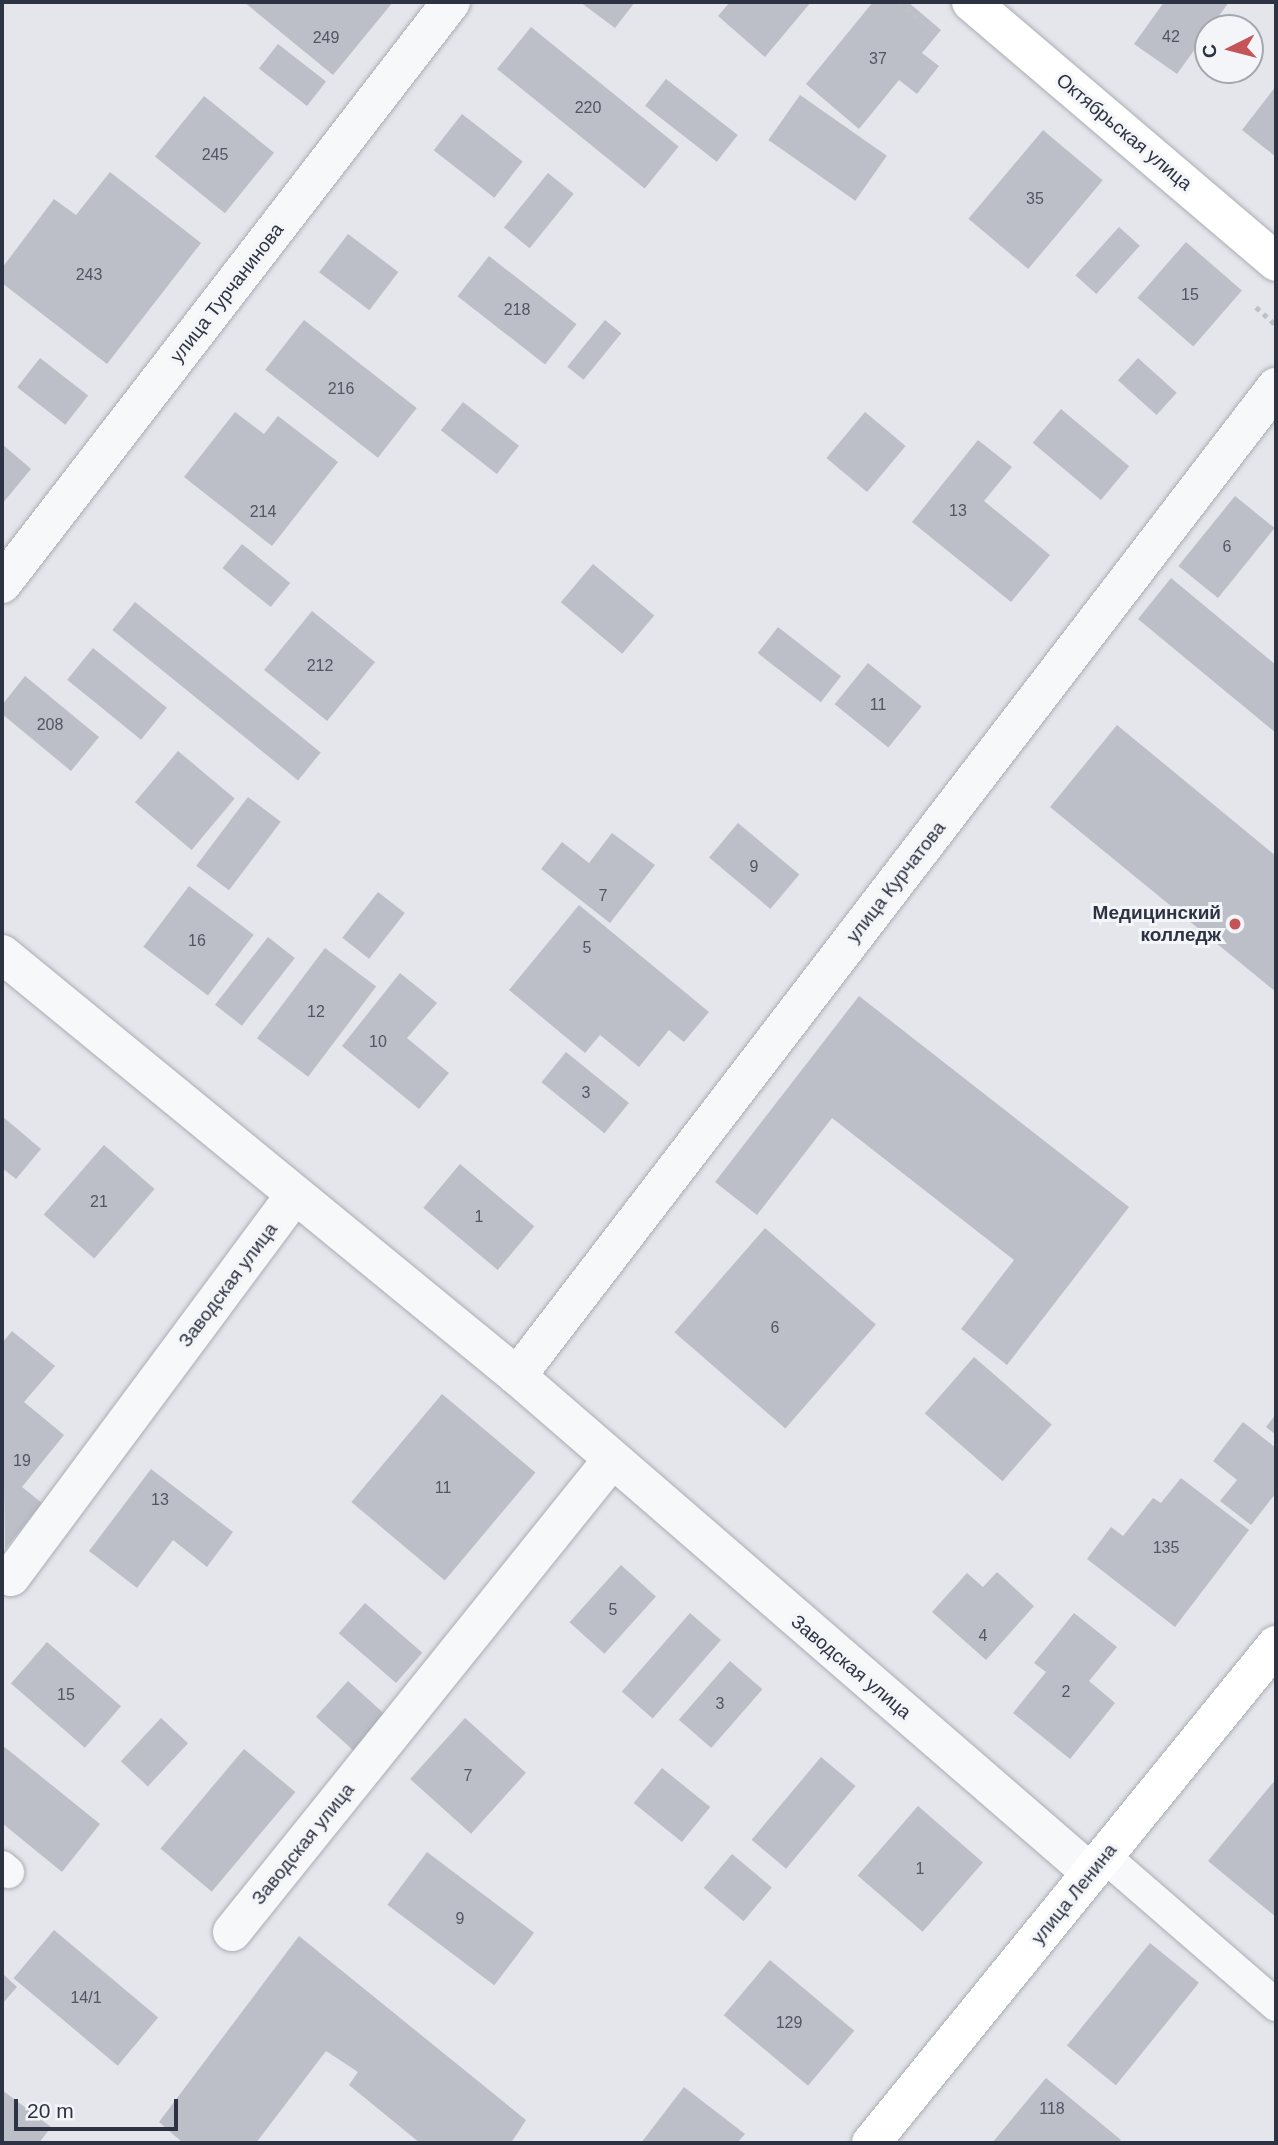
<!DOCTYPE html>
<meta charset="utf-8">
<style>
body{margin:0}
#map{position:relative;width:1278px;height:2145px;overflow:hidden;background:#e4e6eb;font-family:Arial,sans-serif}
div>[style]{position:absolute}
.building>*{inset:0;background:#bcbfc8;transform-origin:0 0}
.path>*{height:4.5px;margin-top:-2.25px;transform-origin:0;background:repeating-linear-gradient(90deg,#bec1c7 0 5px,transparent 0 10px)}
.roads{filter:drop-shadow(0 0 2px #a9adb5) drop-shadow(0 0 2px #a9adb5)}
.lane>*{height:32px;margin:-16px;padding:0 16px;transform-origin:16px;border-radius:16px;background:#f7f8fa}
.street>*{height:38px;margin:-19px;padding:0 19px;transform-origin:19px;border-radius:19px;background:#f7f8fa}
.secondary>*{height:38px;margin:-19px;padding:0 19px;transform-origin:19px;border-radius:19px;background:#fff}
.dots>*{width:19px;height:19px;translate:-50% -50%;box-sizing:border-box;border:4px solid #f4f5f8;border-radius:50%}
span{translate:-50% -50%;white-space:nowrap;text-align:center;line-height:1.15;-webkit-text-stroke:6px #f4f5f8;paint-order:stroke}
.number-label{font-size:16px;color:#515664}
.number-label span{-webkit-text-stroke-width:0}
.street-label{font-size:19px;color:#2d3343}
.poi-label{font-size:19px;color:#2d3343;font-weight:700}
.right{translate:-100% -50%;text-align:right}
.frame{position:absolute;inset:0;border:4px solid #2d3343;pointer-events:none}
.north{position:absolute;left:1194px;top:14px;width:70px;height:70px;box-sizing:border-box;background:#f4f5f8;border:2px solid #a4a7b0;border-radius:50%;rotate:264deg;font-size:19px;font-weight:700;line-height:28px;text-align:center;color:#2d3343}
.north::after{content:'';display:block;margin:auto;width:24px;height:32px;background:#c55459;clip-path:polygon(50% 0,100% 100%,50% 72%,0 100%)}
.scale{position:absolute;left:14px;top:2099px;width:164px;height:32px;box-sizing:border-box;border:4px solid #2d3343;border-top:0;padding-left:9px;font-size:21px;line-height:24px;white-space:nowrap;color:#2d3343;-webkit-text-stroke:5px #f4f5f8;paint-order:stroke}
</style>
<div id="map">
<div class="building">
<div style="clip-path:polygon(244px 2px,393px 2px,333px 75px)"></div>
<div style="clip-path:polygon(580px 2px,635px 2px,615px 28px)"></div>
<div style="clip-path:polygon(730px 2px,811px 2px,765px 57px,718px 16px)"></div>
<div style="clip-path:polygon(873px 2px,908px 2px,941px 30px,922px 53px,939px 66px,917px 94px,899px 80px,859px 129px,806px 84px)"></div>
<div style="clip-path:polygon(1164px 2px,1229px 2px,1177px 74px,1134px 44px)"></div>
<div style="left:531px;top:27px;width:190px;height:54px;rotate:39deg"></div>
<div style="left:278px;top:44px;width:61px;height:31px;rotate:38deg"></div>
<div style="left:666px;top:79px;width:91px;height:34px;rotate:38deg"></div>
<div style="clip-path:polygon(1276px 86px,1276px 157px,1242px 130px)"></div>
<div style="left:800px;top:95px;width:106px;height:55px;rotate:35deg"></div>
<div style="left:204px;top:96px;width:90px;height:78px;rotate:39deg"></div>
<div style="left:462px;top:114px;width:77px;height:46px;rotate:38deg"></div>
<div style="left:1043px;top:130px;width:78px;height:116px;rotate:40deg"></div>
<div style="clip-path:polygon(110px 172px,201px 243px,107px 364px,2px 283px,2px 268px,54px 199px,76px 215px)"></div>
<div style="left:548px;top:173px;width:33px;height:70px;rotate:39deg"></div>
<div style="left:1119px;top:227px;width:28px;height:65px;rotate:42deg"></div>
<div style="left:348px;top:234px;width:63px;height:48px;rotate:37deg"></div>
<div style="left:1186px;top:242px;width:74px;height:74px;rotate:41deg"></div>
<div style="left:489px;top:256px;width:111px;height:51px;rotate:38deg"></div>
<div style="left:304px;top:320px;width:143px;height:63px;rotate:38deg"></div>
<div style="left:605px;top:320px;width:21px;height:60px;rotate:39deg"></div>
<div style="left:40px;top:358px;width:61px;height:37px;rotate:38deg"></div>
<div style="left:1138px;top:358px;width:52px;height:30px;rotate:42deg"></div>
<div style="left:463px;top:402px;width:71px;height:36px;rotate:38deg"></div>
<div style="left:1061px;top:409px;width:89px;height:44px;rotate:40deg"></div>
<div style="clip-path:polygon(235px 412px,264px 434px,278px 416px,338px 462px,272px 546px,184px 477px)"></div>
<div style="left:865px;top:412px;width:53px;height:60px;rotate:40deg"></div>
<div style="clip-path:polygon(978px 440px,1012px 467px,984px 501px,1050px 555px,1011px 602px,912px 522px)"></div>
<div style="clip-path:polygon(2px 444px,31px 469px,2px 504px)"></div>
<div style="left:1235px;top:496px;width:51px;height:90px;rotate:39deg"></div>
<div style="left:242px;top:544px;width:62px;height:31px;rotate:39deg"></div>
<div style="left:593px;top:564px;width:80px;height:50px;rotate:40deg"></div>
<div style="clip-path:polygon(1171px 578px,1276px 665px,1276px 733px,1138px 619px)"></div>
<div style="left:135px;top:602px;width:239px;height:36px;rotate:39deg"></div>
<div style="left:312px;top:611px;width:81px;height:76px;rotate:39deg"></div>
<div style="left:778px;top:627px;width:80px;height:33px;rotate:38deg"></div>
<div style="left:93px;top:648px;width:95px;height:41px;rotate:39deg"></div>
<div style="left:868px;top:663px;width:69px;height:53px;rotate:39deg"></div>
<div style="clip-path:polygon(25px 676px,99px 737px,71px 771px,2px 714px,2px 705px)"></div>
<div style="clip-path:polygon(1117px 725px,1276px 856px,1276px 992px,1050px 807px)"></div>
<div style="left:178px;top:751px;width:74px;height:67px;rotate:40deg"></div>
<div style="left:248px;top:797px;width:41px;height:86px;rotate:37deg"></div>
<div style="left:738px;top:823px;width:80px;height:45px;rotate:40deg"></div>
<div style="clip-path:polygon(612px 833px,655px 865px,610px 923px,541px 869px,562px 842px,589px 863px)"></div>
<div style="left:189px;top:886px;width:81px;height:76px;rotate:37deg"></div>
<div style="left:378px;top:892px;width:34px;height:58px;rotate:38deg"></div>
<div style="clip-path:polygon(579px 905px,709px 1012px,684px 1042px,669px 1030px,639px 1067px,600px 1035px,585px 1053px,509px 990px)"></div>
<div style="left:268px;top:937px;width:34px;height:86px;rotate:38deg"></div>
<div style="left:325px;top:948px;width:64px;height:113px;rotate:37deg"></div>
<div style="clip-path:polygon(400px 973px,437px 1003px,407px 1038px,449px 1073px,419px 1109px,342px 1046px)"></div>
<div style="clip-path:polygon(859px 996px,1129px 1207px,1007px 1365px,961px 1329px,1014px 1260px,832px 1118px,757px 1215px,715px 1182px)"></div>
<div style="left:566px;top:1052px;width:81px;height:39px;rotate:39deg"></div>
<div style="clip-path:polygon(2px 1116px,41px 1149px,16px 1179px,2px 1168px)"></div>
<div style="left:104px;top:1145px;width:67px;height:92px;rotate:41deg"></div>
<div style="left:460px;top:1164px;width:97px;height:57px;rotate:40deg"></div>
<div style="left:765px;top:1228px;width:147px;height:138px;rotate:41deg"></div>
<div style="clip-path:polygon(12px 1331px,55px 1366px,24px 1402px,64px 1435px,22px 1487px,42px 1503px,5px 1549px,2px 1343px)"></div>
<div style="left:974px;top:1357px;width:103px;height:75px;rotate:41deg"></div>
<div style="left:442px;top:1394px;width:122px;height:141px;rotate:40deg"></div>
<div style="clip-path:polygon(1276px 1414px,1276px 1435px,1266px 1427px)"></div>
<div style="clip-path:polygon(1243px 1422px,1276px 1448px,1276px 1493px,1251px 1525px,1220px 1501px,1237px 1480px,1213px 1461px)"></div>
<div style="clip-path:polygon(151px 1469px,233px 1532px,207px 1567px,173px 1540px,137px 1588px,89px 1551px)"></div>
<div style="clip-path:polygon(1181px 1478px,1249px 1530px,1175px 1627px,1087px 1559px,1111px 1527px,1123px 1536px,1153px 1498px,1161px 1503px)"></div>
<div style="left:621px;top:1565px;width:47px;height:77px;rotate:42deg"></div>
<div style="clip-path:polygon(997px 1572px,1034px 1606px,986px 1660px,932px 1612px,967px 1573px,983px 1587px)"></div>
<div style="left:365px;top:1603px;width:76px;height:40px;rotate:41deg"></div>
<div style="left:690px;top:1613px;width:41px;height:104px;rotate:41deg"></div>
<div style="clip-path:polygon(1074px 1613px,1117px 1647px,1089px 1681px,1115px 1703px,1070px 1759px,1013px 1713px,1046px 1672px,1034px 1663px)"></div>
<div style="left:47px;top:1642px;width:98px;height:55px;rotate:41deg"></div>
<div style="left:730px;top:1661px;width:43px;height:78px;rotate:41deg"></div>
<div style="left:348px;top:1681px;width:57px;height:48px;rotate:42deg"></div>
<div style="left:161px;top:1718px;width:37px;height:59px;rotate:43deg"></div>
<div style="left:465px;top:1718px;width:82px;height:82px;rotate:42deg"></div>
<div style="clip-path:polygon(2px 1745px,100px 1824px,62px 1872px,2px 1823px)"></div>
<div style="left:244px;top:1749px;width:67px;height:130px;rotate:40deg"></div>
<div style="left:821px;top:1757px;width:45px;height:108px;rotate:40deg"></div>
<div style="left:662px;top:1768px;width:62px;height:45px;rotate:39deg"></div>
<div style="clip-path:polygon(1276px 1779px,1276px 1917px,1208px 1861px)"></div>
<div style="left:918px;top:1806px;width:86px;height:92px;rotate:41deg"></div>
<div style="left:427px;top:1852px;width:134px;height:66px;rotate:37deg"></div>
<div style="left:732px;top:1854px;width:52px;height:44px;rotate:40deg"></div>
<div style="left:54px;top:1930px;width:136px;height:63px;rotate:40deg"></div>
<div style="clip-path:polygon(299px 1936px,526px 2120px,511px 2143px,420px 2143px,349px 2085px,358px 2072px,326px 2051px,256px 2143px,183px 2143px,159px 2122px)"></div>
<div style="left:1150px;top:1943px;width:63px;height:132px;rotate:39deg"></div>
<div style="left:770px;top:1960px;width:110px;height:72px;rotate:40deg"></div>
<div style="clip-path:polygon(2px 1973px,17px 1987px,2px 2004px)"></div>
<div style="clip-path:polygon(1046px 2078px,1121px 2140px,1118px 2143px,992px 2143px)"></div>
<div style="clip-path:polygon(684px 2087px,745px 2134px,737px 2143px,641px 2143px)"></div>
<div style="clip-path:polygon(2px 2090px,51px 2127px,39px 2143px,2px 2143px)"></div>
</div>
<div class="path">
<div style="left:898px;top:2px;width:38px;rotate:40deg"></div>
<div style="left:1256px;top:307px;width:27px;rotate:42deg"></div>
</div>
<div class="roads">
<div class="lane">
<div style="left:1104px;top:1856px;width:228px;rotate:40.9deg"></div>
<div style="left:2px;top:1867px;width:8px;rotate:40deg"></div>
</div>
<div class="street">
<div style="left:2px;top:584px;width:735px;rotate:-52.35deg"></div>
<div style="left:2px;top:954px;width:666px;rotate:39.33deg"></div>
<div style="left:517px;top:1376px;width:759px;rotate:40.89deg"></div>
<div style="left:517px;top:1376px;width:1247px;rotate:-52.5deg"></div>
<div style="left:11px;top:1577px;width:475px;rotate:-53.4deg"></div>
<div style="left:232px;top:1932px;width:603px;rotate:-51.19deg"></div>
</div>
<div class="secondary">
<div style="left:971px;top:2px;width:401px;rotate:40.4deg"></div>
<div style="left:871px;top:2143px;width:642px;rotate:-50.88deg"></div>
</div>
</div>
<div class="dots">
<div style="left:1235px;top:924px;background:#c55459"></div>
</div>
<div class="number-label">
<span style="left:1171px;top:37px">42</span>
<span style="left:326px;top:38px">249</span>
<span style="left:878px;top:59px">37</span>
<span style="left:588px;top:108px">220</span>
<span style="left:215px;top:155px">245</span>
<span style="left:1035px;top:199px">35</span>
<span style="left:89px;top:275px">243</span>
<span style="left:1190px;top:295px">15</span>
<span style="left:517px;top:310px">218</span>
<span style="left:341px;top:389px">216</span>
<span style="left:958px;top:511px">13</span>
<span style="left:263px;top:512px">214</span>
<span style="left:1227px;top:547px">6</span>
<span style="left:320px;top:666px">212</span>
<span style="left:878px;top:705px">11</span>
<span style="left:50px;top:725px">208</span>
<span style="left:754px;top:867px">9</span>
<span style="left:603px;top:896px">7</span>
<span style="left:197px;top:941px">16</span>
<span style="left:587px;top:948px">5</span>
<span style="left:316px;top:1012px">12</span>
<span style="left:378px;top:1042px">10</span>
<span style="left:586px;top:1093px">3</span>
<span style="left:99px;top:1202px">21</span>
<span style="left:479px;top:1217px">1</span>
<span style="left:775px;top:1328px">6</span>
<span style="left:22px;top:1461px">19</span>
<span style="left:443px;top:1488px">11</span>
<span style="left:160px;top:1500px">13</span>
<span style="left:1166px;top:1548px">135</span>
<span style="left:613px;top:1610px">5</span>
<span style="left:983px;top:1636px">4</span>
<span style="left:1066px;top:1692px">2</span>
<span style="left:66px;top:1695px">15</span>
<span style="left:720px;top:1704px">3</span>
<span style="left:468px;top:1776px">7</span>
<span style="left:920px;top:1869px">1</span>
<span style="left:460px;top:1919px">9</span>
<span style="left:86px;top:1998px">14/1</span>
<span style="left:789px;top:2023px">129</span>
<span style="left:1052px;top:2109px">118</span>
</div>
<div class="street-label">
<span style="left:1124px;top:132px;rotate:40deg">Октябрьская улица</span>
<span style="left:227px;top:293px;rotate:-52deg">улица Турчанинова</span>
<span style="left:896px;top:882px;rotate:-52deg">улица Курчатова</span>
<span style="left:228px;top:1285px;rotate:-53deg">Заводская улица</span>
<span style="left:851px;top:1667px;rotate:40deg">Заводская улица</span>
<span style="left:303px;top:1844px;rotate:-51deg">Заводская улица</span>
<span style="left:1074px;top:1894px;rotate:-51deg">улица Ленина</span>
</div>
<div class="poi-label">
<span class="right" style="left:1221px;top:924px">Медицинский<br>колледж</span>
</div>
<div class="frame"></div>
<div class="north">С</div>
<div class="scale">20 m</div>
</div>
